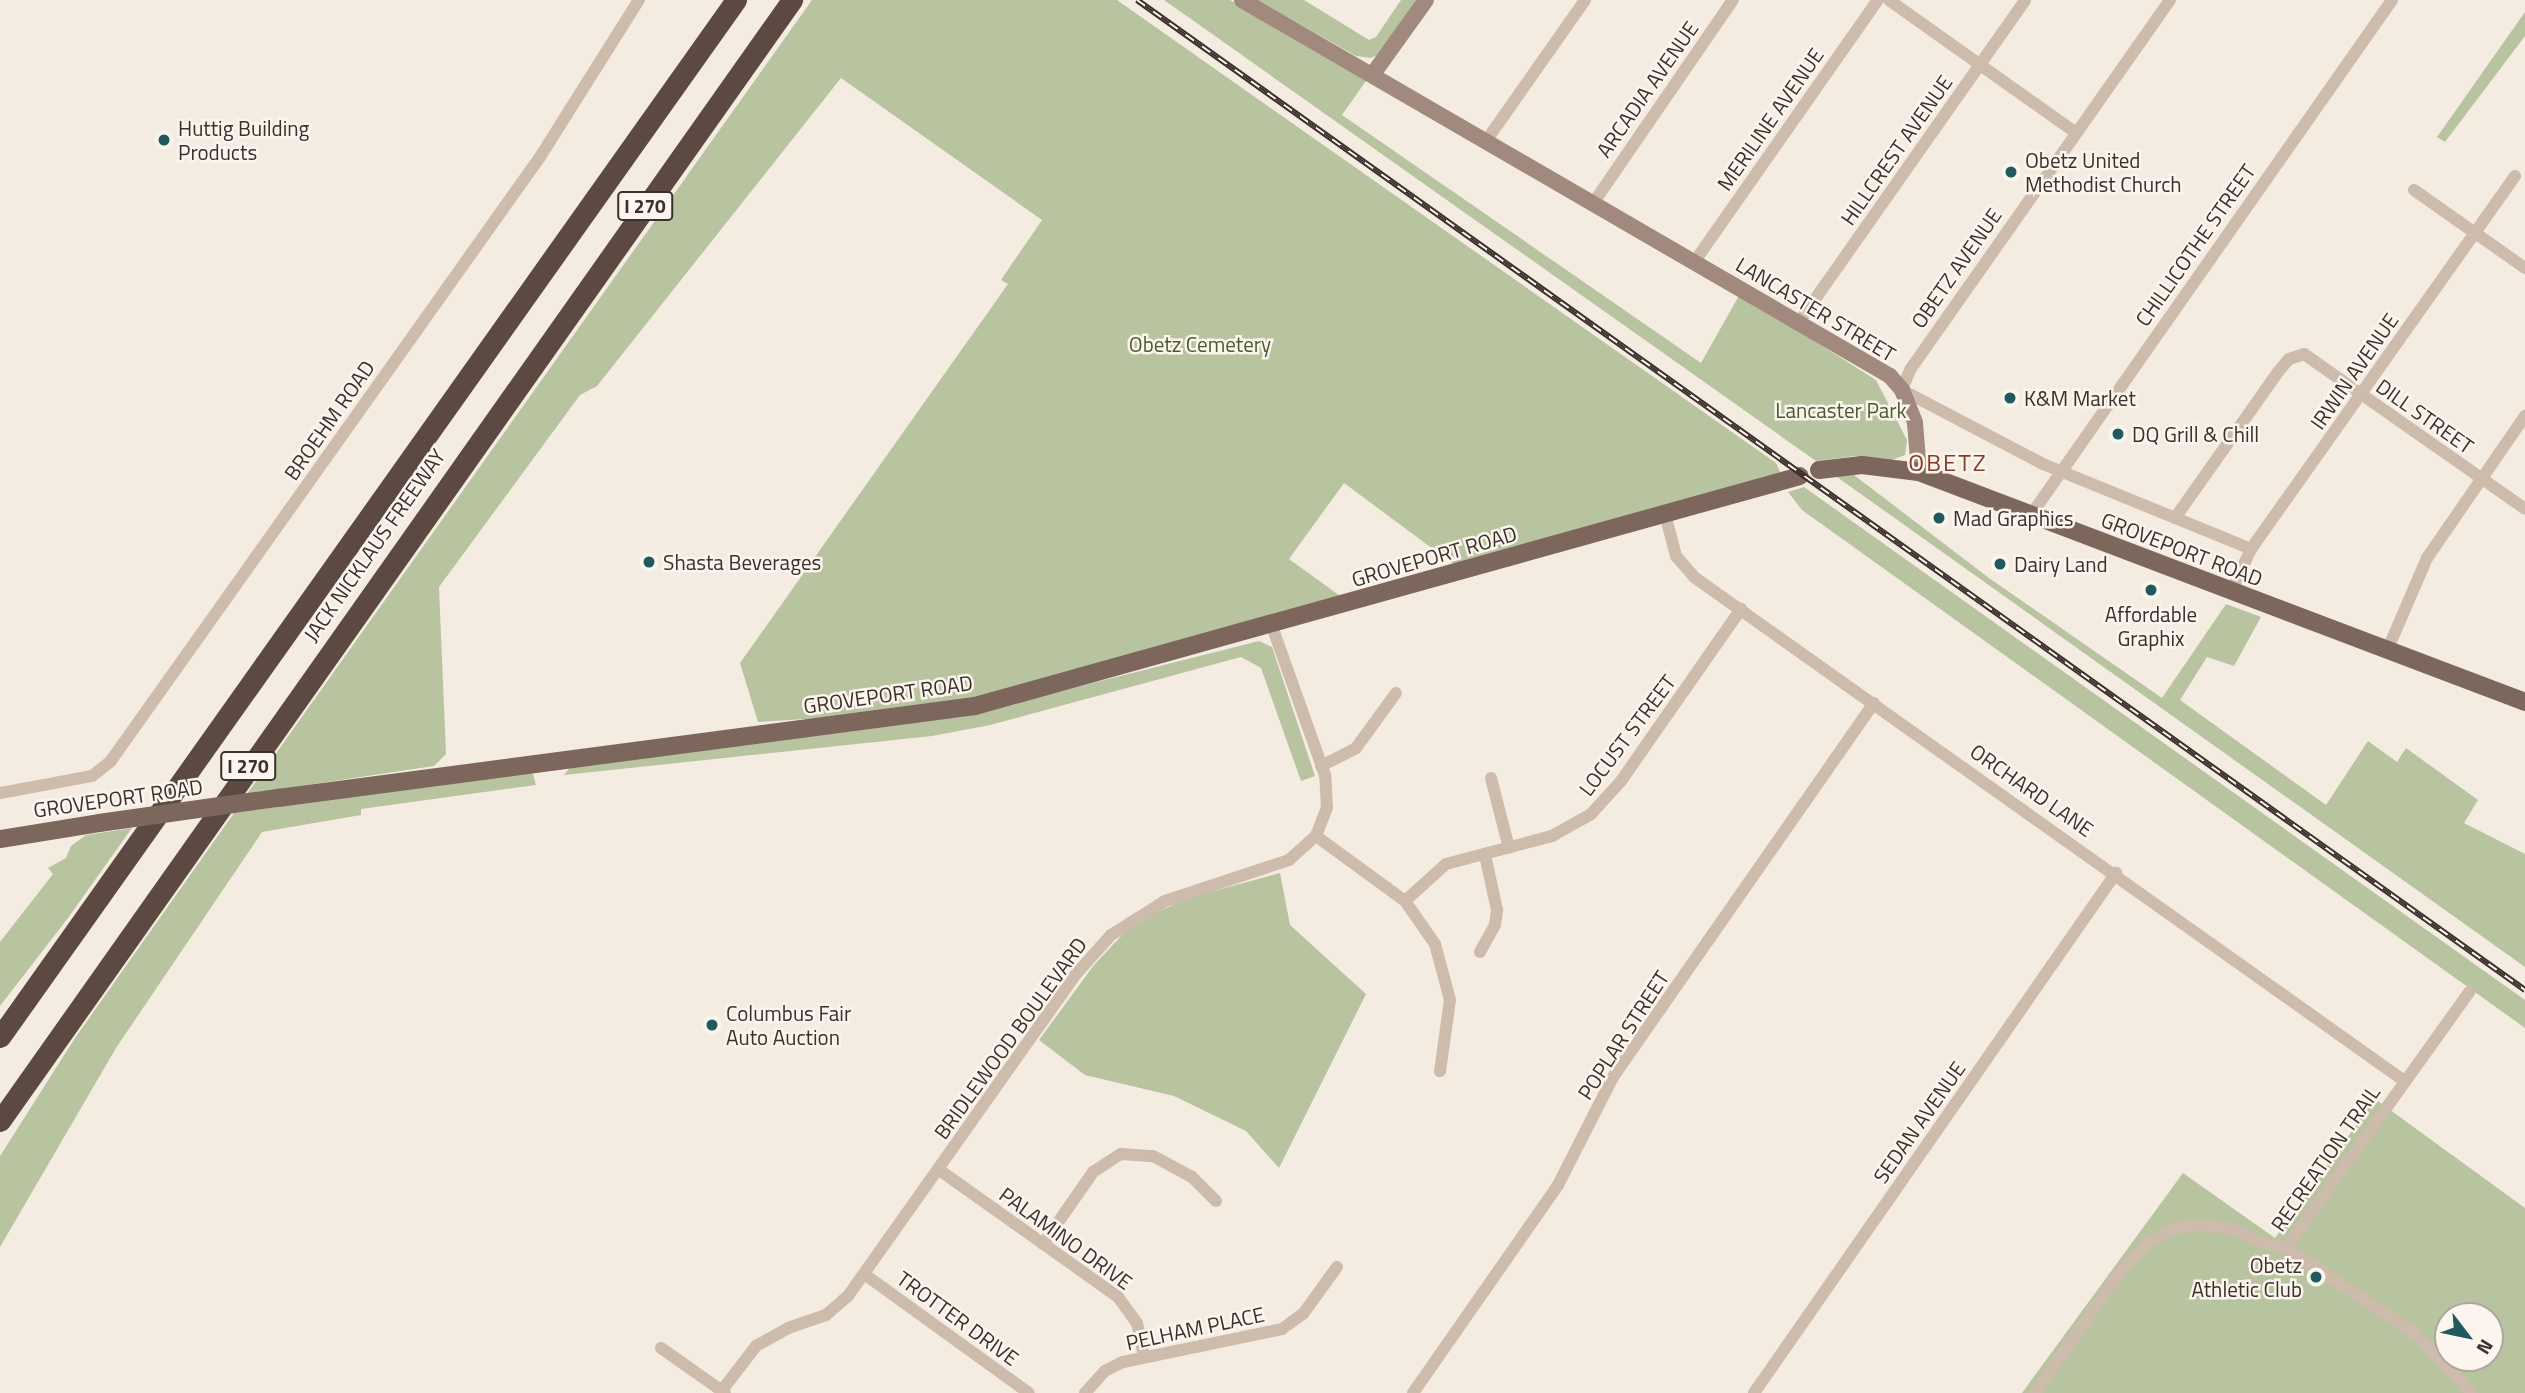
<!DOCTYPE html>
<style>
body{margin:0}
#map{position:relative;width:2525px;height:1393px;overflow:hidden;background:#f4ebe1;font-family:"Titillium Web",sans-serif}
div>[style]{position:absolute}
.green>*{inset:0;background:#b8c4a0}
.street>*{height:12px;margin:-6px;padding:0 6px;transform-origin:6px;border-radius:6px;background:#cdbbac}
.secondary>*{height:16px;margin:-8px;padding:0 8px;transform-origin:8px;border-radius:8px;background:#a18a7d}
.primary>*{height:18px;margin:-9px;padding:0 9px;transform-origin:9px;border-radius:9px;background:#7d675c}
.highway>*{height:21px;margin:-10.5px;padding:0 10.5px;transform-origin:10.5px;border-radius:10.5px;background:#5c4a42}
.rail>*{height:6px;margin-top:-3px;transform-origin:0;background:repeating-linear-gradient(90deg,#fbf5ee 0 10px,#3b302b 0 20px);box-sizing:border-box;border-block:2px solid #3b302b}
.primary-bridge>*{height:18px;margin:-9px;padding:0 9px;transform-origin:9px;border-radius:9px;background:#7d675c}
.dots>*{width:19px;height:19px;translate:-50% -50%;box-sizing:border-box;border:4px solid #fbf5ee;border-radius:50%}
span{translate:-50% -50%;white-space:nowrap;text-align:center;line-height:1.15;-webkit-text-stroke:5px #fbf5ee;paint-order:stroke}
.shield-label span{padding:2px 5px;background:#fbf5ee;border:2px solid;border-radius:5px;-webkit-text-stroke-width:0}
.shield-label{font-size:19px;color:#3b302b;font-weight:700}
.street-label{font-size:21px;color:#3b302b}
.poi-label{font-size:21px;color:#3b302b}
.left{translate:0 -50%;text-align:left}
.right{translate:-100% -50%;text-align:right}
.park-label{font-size:21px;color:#4a5a2e}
.quarter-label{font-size:24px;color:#8c3b22;letter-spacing:2px}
.north{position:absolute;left:2434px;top:1302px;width:70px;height:70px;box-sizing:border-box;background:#fbf5ee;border:2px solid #aea6a0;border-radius:50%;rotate:122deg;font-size:19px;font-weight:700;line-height:28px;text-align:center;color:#3b302b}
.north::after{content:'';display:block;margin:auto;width:24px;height:32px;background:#1f5a5e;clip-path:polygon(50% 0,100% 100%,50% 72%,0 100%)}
</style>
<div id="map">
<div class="green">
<div style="clip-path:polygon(812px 0,1117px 0,1776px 463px,1781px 474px,1456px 566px,1344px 483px,1289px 559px,1343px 598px,978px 699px,886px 714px,758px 722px,740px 663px,1008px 284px,1001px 280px,1042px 220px,841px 78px,597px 386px,580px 395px,439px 587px,446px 754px,434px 766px,247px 794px)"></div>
<div style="clip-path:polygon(1164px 0,1230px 0,1368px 78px,1342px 115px,1701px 363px,1740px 294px,1876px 380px,1907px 440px,1905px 455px,1892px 460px,1855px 456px,1816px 461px)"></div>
<div style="clip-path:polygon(1257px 0,1304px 0,1369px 40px,1376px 37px,1401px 0,1421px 0,1381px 53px,1371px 58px,1356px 56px)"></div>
<div style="clip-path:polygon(2525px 12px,2525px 36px,2445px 142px,2437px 137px)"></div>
<div style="clip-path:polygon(1850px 472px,1989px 578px,2162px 698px,2226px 604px,2261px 617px,2234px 666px,2207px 657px,2180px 700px,2326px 805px,2368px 741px,2397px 762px,2406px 748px,2478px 800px,2464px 823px,2525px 854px,2525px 967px,1837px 477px)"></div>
<div style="clip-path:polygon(1804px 487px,2525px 1000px,2525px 1028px,1802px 510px,1788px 492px)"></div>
<div style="clip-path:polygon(1259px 641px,1272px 647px,1315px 776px,1301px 781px,1261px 668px,1241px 657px,990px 725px,932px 736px,564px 775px,572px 765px,969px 714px)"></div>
<div style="clip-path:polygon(526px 771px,533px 774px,536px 785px,361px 809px,361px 815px,262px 832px,116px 1048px,0 1247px,0 1156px,75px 1038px,234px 813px)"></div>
<div style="clip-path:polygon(132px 828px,68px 918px,0 1006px,0 942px,53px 874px,48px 868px,66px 858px,71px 846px,86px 835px)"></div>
<div style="clip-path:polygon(1280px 873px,1290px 925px,1366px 994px,1279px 1168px,1246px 1131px,1174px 1096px,1085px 1075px,1039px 1040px,1094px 965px,1122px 935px,1151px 915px,1188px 898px)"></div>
<div style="clip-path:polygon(evenodd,2375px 1099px,2525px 1208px,2525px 1393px,2022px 1393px,2183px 1173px,2275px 1238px,2375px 1099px,2448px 1316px,2490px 1316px,2490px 1358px,2448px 1358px,2448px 1316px)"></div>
</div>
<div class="street">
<div style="left:1889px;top:0;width:229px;rotate:35.4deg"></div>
<div style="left:2170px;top:0;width:452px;rotate:125.1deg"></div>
<div style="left:1910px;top:370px;width:22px;rotate:112deg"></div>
<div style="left:1902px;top:390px;width:159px;rotate:27.7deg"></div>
<div style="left:2043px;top:464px;width:225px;rotate:22.2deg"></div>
<div style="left:1486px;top:141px;width:172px;rotate:-54.9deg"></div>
<div style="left:2414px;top:190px;width:136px;rotate:35.1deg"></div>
<div style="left:1594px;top:202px;width:245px;rotate:-55.5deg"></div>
<div style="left:1695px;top:261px;width:319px;rotate:-55deg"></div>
<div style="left:1799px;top:322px;width:393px;rotate:-54.9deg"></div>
<div style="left:1665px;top:514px;width:43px;rotate:75.3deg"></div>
<div style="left:1676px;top:556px;width:28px;rotate:49deg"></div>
<div style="left:1694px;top:577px;width:869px;rotate:35.35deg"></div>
<div style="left:2031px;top:515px;width:629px;rotate:-54.97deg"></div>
<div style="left:2175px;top:518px;width:179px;rotate:-54.8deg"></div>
<div style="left:2278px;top:372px;width:17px;rotate:-50deg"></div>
<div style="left:2289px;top:359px;width:16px;rotate:-18deg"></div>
<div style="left:2304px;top:354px;width:270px;rotate:35deg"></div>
<div style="left:2231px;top:592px;width:47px;rotate:-65.1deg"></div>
<div style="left:2251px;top:549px;width:457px;rotate:-54.7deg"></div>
<div style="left:2387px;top:651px;width:101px;rotate:-66.7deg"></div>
<div style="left:2427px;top:558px;width:173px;rotate:-55.4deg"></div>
<div style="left:1321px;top:766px;width:39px;rotate:-27deg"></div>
<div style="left:1356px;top:748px;width:68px;rotate:-54deg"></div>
<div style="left:1491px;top:778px;width:72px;rotate:75.6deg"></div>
<div style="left:0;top:793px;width:94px;rotate:-10.5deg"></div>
<div style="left:92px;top:776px;width:23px;rotate:-38deg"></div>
<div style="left:110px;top:762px;width:742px;rotate:-54.6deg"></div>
<div style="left:540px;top:157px;width:186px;rotate:-57.8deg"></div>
<div style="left:1316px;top:836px;width:110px;rotate:36.1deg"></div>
<div style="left:1405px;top:901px;width:52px;rotate:55.1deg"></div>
<div style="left:1435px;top:944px;width:58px;rotate:75deg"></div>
<div style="left:1450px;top:1000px;width:72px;rotate:98deg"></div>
<div style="left:1405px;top:901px;width:55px;rotate:-42.1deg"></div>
<div style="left:1446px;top:864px;width:110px;rotate:-14.8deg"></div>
<div style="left:1552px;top:836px;width:45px;rotate:-29.4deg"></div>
<div style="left:1591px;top:814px;width:45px;rotate:-47.7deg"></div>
<div style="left:1621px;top:781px;width:210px;rotate:-55.1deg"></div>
<div style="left:1480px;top:952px;width:31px;rotate:-61deg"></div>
<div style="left:1495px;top:925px;width:15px;rotate:-82deg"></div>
<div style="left:1497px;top:910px;width:56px;rotate:-102.3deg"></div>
<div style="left:938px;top:1169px;width:221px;rotate:35.4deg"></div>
<div style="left:1118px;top:1297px;width:32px;rotate:54deg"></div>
<div style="left:1137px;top:1323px;width:35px;rotate:78deg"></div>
<div style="left:1043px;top:1244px;width:88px;rotate:-55.2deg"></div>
<div style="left:1093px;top:1172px;width:33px;rotate:-33deg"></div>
<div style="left:1121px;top:1154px;width:32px;rotate:4deg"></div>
<div style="left:1153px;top:1156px;width:44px;rotate:28.3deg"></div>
<div style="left:1192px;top:1177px;width:34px;rotate:45deg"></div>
<div style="left:2286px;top:1248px;width:315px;rotate:-54.4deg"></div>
<div style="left:864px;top:1274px;width:203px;rotate:35.8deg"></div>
<div style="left:661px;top:1348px;width:78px;rotate:35.1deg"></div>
<div style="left:720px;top:1393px;width:59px;rotate:-52.5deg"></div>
<div style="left:756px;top:1346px;width:37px;rotate:-29deg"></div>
<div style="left:788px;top:1328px;width:40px;rotate:-18.9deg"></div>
<div style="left:826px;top:1315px;width:29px;rotate:-41deg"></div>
<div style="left:848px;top:1296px;width:396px;rotate:-54.7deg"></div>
<div style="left:1077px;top:973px;width:51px;rotate:-48.2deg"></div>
<div style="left:1111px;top:935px;width:64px;rotate:-32.2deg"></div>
<div style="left:1165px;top:901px;width:131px;rotate:-18.3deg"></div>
<div style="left:1289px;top:860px;width:36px;rotate:-42deg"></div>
<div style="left:1316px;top:836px;width:30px;rotate:-69deg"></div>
<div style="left:1327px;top:808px;width:33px;rotate:-93deg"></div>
<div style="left:1325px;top:775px;width:158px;rotate:-109.6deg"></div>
<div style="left:1085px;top:1393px;width:30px;rotate:-48deg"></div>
<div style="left:1105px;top:1371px;width:20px;rotate:-27deg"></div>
<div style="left:1123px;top:1362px;width:162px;rotate:-11.7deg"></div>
<div style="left:1282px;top:1329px;width:26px;rotate:-36deg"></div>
<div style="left:1303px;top:1314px;width:58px;rotate:-54.1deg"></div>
<div style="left:1413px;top:1393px;width:254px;rotate:-55.1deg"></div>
<div style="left:1558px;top:1185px;width:121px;rotate:-63deg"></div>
<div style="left:1613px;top:1077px;width:456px;rotate:-55.1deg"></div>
<div style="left:1754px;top:1393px;width:634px;rotate:-55.16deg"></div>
<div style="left:2035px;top:1393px;width:153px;rotate:-54.9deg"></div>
<div style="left:2123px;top:1268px;width:37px;rotate:-45deg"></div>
<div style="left:2149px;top:1242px;width:26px;rotate:-29deg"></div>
<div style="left:2172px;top:1229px;width:25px;rotate:-9deg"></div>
<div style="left:2197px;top:1225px;width:38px;rotate:6deg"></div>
<div style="left:2235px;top:1229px;width:25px;rotate:29deg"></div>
<div style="left:2257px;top:1241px;width:30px;rotate:14deg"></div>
<div style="left:2286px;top:1248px;width:156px;rotate:33.5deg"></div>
<div style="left:2416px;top:1334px;width:81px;rotate:47deg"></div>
</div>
<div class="secondary">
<div style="left:1242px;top:0;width:749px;rotate:30.12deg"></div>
<div style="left:1890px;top:376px;width:18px;rotate:49deg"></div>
<div style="left:1902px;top:390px;width:35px;rotate:68deg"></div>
<div style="left:1915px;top:423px;width:49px;rotate:85.3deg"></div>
<div style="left:1373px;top:74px;width:91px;rotate:-54.4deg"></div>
</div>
<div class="primary">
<div style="left:1819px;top:470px;width:43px;rotate:-6.6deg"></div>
<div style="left:1862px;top:465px;width:57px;rotate:7deg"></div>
<div style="left:1919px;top:472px;width:648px;rotate:20.78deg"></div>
<div style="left:278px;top:798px;width:703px;rotate:-7.52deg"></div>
<div style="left:975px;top:706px;width:856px;rotate:-15.58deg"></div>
<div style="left:0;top:839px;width:100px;rotate:-9.2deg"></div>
</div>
<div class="highway">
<div style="left:0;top:1037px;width:1272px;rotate:-54.64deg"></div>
<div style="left:0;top:1121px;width:1373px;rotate:-54.76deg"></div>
</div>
<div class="rail">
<div style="left:1137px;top:0;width:1705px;rotate:35.5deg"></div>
</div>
<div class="primary-bridge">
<div style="left:99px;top:823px;width:181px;rotate:-8deg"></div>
</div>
<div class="dots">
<div style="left:164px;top:140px;background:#1f5a5e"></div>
<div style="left:2011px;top:172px;background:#1f5a5e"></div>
<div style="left:2010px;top:398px;background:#1f5a5e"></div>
<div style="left:2118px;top:434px;background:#1f5a5e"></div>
<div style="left:1939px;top:518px;background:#1f5a5e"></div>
<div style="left:649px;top:562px;background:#1f5a5e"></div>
<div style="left:2000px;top:564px;background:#1f5a5e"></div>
<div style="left:2151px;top:590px;background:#1f5a5e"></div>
<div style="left:712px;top:1025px;background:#1f5a5e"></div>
<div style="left:2316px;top:1277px;background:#1f5a5e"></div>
</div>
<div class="shield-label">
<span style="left:645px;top:206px">I 270</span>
<span style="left:248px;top:766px">I 270</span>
</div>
<div class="street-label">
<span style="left:1647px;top:89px;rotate:-55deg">ARCADIA AVENUE</span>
<span style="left:1770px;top:119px;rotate:-55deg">MERILINE AVENUE</span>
<span style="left:1896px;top:150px;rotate:-55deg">HILLCREST AVENUE</span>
<span style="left:2195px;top:245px;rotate:-55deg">CHILLICOTHE STREET</span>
<span style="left:1956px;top:268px;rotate:-55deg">OBETZ AVENUE</span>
<span style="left:1816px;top:309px;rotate:31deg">LANCASTER STREET</span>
<span style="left:2354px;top:371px;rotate:-55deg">IRWIN AVENUE</span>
<span style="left:2425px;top:416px;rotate:35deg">DILL STREET</span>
<span style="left:329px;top:420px;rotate:-55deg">BROEHM ROAD</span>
<span style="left:374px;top:545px;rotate:-55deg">JACK NICKLAUS FREEWAY</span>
<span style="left:2182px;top:549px;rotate:21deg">GROVEPORT ROAD</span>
<span style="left:1434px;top:556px;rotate:-16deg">GROVEPORT ROAD</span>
<span style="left:888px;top:694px;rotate:-8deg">GROVEPORT ROAD</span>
<span style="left:1627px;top:735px;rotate:-53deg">LOCUST STREET</span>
<span style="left:2032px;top:790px;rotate:35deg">ORCHARD LANE</span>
<span style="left:118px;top:798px;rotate:-8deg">GROVEPORT ROAD</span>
<span style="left:1623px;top:1035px;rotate:-57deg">POPLAR STREET</span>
<span style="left:1010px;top:1038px;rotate:-54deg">BRIDLEWOOD BOULEVARD</span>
<span style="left:1919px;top:1122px;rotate:-55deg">SEDAN AVENUE</span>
<span style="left:2325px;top:1158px;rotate:-55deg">RECREATION TRAIL</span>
<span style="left:1066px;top:1238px;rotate:36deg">PALAMINO DRIVE</span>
<span style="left:958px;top:1318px;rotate:36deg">TROTTER DRIVE</span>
<span style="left:1195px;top:1328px;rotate:-12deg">PELHAM PLACE</span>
</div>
<div class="poi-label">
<span class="left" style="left:178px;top:140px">Huttig Building<br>Products</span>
<span class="left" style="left:2025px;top:172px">Obetz United<br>Methodist Church</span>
<span class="left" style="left:2024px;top:398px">K&amp;M Market</span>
<span class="left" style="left:2132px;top:434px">DQ Grill &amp; Chill</span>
<span class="left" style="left:1953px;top:518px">Mad Graphics</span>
<span class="left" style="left:663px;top:562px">Shasta Beverages</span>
<span class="left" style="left:2014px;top:564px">Dairy Land</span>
<span style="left:2151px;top:626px">Affordable<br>Graphix</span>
<span class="left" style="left:726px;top:1025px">Columbus Fair<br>Auto Auction</span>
<span class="right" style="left:2302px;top:1277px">Obetz<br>Athletic Club</span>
</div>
<div class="park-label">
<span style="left:1200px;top:344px">Obetz Cemetery</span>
<span style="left:1841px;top:410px">Lancaster Park</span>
</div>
<div class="quarter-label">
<span style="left:1948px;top:463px">OBETZ</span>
</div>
<div class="north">N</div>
</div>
